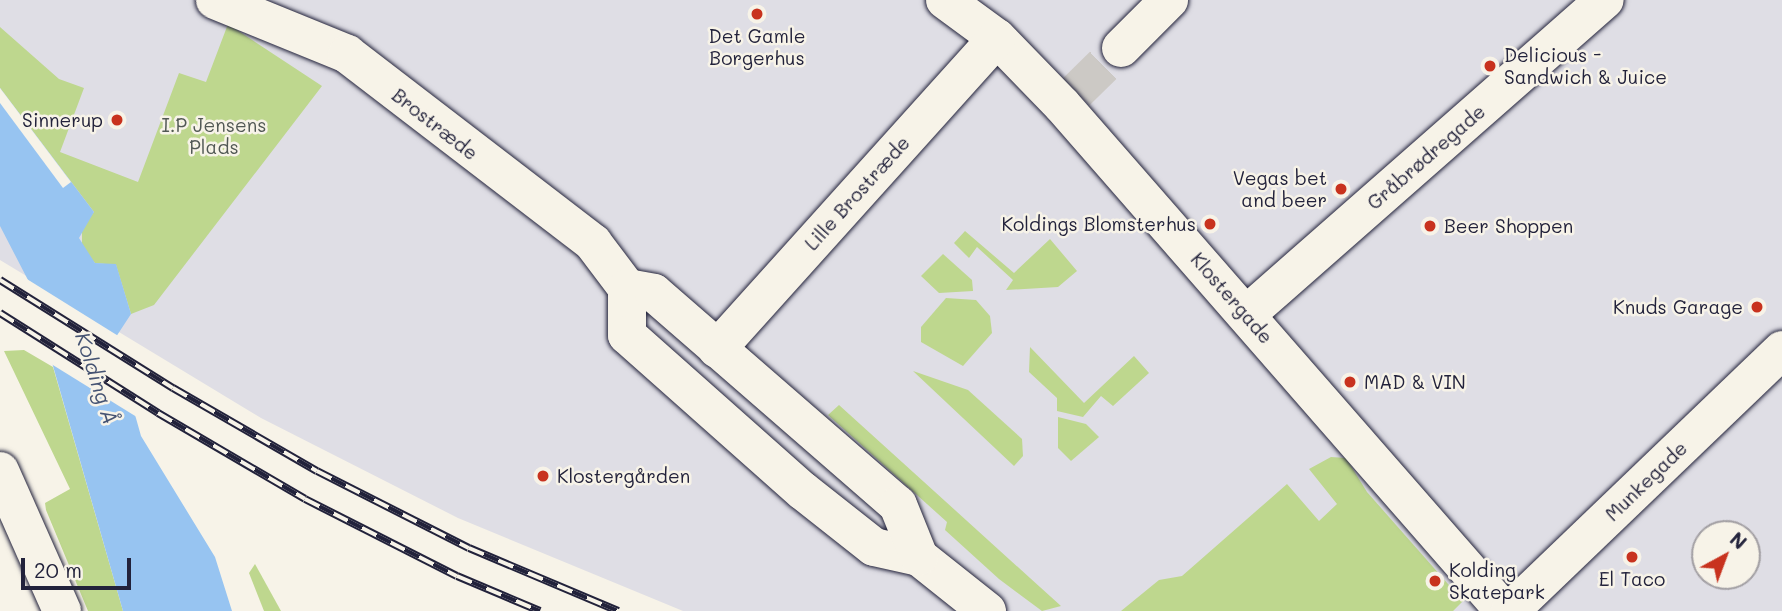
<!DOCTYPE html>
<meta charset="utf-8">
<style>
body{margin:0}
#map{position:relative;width:1782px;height:611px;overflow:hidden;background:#f7f3e8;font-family:Mali,sans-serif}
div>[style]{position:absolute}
.built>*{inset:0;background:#dfdee5}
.green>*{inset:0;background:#bed78e}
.water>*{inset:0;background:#97c4f1}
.pier>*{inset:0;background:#f7f3e8}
.minor-tunnel>*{height:38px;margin-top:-19px;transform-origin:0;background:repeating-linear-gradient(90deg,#ccc9c5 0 38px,transparent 0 57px)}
.roads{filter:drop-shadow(0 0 2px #22223b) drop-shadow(0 0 2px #22223b)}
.minor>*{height:38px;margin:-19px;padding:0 19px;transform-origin:19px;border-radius:19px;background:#f7f3e8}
.rail>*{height:8px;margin-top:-4px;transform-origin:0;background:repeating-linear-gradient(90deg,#f7f3e8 0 16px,#22223b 0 32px);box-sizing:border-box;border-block:2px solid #22223b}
.dots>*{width:19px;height:19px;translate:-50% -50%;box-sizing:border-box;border:4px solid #f7f3e8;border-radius:50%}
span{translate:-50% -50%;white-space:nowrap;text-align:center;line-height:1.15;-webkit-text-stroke:5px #f7f3e8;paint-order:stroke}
.poi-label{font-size:19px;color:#22223b}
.left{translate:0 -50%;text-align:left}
.right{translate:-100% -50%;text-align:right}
.street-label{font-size:19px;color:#22223b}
.park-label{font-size:19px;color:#515854}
.water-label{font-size:21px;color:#455372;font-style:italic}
.north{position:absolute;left:1691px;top:520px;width:70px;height:70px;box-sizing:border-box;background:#f7f3e8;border:2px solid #a29fa3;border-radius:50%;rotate:41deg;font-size:19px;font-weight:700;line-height:28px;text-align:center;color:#22223b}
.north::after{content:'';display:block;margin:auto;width:24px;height:32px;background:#c8321e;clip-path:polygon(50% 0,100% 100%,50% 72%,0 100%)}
.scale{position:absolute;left:21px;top:558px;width:110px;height:32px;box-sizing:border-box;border:4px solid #22223b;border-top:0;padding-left:9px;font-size:21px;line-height:24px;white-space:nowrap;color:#22223b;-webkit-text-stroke:5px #f7f3e8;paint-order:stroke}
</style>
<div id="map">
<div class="built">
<div style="clip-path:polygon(evenodd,0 0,1782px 0,1782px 611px,683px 611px,458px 518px,261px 418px,0 260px,0 0,1705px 534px,1747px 534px,1747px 576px,1705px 576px,1705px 534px)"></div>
</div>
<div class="green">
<div style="clip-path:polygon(228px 24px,322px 86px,154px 305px,131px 314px,116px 265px,95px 263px,82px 249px,82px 228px,94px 212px,0 88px,0 27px,59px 79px,84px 88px,60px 152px,138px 182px,179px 73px,206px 82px)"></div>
<div style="clip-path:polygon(965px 231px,1014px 273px,1050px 239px,1077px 271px,1058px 287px,1006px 290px,1013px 280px,977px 247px,969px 258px,954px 243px)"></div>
<div style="clip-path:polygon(943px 254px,972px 280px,973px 291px,939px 293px,921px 276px)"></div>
<div style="clip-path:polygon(946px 298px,976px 300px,990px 316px,992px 333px,963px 366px,921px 342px,921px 327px)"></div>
<div style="clip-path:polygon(1030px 347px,1084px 403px,1134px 356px,1149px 373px,1113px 406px,1101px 396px,1083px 417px,1057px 411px,1057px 398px,1029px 372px)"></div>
<div style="clip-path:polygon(24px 350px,53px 367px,123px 611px,88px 611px,46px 510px,45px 503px,70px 489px,4px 351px)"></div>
<div style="clip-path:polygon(913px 371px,968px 390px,1022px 439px,1023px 456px,1014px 466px)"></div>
<div style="clip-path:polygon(839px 405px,1030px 578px,1061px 606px,1042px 611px,999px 579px,945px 530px,947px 522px,828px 415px)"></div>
<div style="clip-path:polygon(1058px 417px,1086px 424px,1099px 437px,1071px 461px,1058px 448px)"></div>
<div style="clip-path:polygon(1331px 457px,1346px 458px,1367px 492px,1463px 601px,1453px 611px,1121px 611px,1159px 580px,1182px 576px,1287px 484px,1319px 521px,1337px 504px,1309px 469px)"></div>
<div style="clip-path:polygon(255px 564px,260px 573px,281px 611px,264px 611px,249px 573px)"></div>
</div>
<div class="water">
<div style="clip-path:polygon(0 88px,94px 212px,79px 238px,95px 263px,116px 264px,131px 314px,114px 340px,141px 436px,215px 557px,232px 611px,123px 611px,29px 282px,0 226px)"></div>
</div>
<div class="pier">
<div style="clip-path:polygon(0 88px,71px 182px,63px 188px,0 103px)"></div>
<div style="clip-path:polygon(22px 276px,120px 337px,140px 419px,48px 362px)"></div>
</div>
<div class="minor-tunnel">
<div style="left:1076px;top:92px;width:63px;rotate:-44.4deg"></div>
</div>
<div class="roads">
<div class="minor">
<div style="left:215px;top:0;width:143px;rotate:22.2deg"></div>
<div style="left:347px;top:54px;width:310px;rotate:37.5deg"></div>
<div style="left:593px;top:243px;width:56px;rotate:52.9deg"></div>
<div style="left:627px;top:288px;width:47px;rotate:90deg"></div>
<div style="left:627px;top:335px;width:235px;rotate:41.6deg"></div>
<div style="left:803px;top:491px;width:90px;rotate:38.3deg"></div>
<div style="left:874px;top:547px;width:46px;rotate:12.5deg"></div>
<div style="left:919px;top:557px;width:87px;rotate:38.5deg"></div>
<div style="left:945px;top:0;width:64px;rotate:36.2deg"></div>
<div style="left:997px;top:38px;width:93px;rotate:45.9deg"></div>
<div style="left:1062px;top:105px;width:672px;rotate:48.86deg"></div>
<div style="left:1121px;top:48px;width:68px;rotate:-45deg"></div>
<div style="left:627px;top:288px;width:27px;rotate:10deg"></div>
<div style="left:654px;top:293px;width:323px;rotate:41deg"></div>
<div style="left:898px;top:505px;width:56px;rotate:68deg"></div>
<div style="left:1247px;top:314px;width:476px;rotate:-41.3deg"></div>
<div style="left:717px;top:349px;width:418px;rotate:-48deg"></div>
<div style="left:0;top:471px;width:153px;rotate:66.1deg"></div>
<div style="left:1510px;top:611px;width:377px;rotate:-43.8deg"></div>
</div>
</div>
<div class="rail">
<div style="left:0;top:280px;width:204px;rotate:32deg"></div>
<div style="left:173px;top:388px;width:166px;rotate:30deg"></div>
<div style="left:317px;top:471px;width:170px;rotate:26.9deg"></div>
<div style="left:469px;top:548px;width:162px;rotate:22.9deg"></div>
<div style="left:0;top:313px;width:187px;rotate:32.3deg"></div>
<div style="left:158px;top:413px;width:170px;rotate:30.3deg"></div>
<div style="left:305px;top:499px;width:170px;rotate:26.9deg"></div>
<div style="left:457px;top:576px;width:90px;rotate:22.9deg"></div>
</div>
<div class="dots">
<div style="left:757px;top:14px;background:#c8321e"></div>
<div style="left:1490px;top:66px;background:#c8321e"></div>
<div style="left:117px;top:120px;background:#c8321e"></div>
<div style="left:1341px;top:189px;background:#c8321e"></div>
<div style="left:1210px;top:224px;background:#c8321e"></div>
<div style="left:1430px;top:226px;background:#c8321e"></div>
<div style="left:1757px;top:307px;background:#c8321e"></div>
<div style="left:1350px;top:382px;background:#c8321e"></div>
<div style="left:543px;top:476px;background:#c8321e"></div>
<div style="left:1632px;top:557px;background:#c8321e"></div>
<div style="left:1435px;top:581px;background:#c8321e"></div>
</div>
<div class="poi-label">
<span style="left:757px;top:47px">Det Gamle<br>Borgerhus</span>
<span class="left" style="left:1504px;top:66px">Delicious -<br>Sandwich &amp; Juice</span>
<span class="right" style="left:103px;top:120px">Sinnerup</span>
<span class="right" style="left:1327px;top:189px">Vegas bet<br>and beer</span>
<span class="right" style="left:1196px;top:224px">Koldings Blomsterhus</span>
<span class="left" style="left:1444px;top:226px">Beer Shoppen</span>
<span class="right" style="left:1743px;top:307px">Knuds Garage</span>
<span class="left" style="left:1364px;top:382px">MAD &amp; VIN</span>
<span class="left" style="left:557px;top:476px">Klostergården</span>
<span class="left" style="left:1449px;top:581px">Kolding<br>Skatepark</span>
<span style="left:1632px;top:579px">El Taco</span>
</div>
<div class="street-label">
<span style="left:435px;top:124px;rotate:38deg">Brostræde</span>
<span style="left:1426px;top:157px;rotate:-41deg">Gråbrødregade</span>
<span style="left:857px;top:193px;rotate:-48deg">Lille Brostræde</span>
<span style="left:1232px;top:298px;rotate:49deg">Klostergade</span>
<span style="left:1646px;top:481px;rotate:-44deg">Munkegade</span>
</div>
<div class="park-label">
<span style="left:214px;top:136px">I.P Jensens<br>Plads</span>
</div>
<div class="water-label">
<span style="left:97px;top:378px;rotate:72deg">Kolding Å</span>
</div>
<div class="north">N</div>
<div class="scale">20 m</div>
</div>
